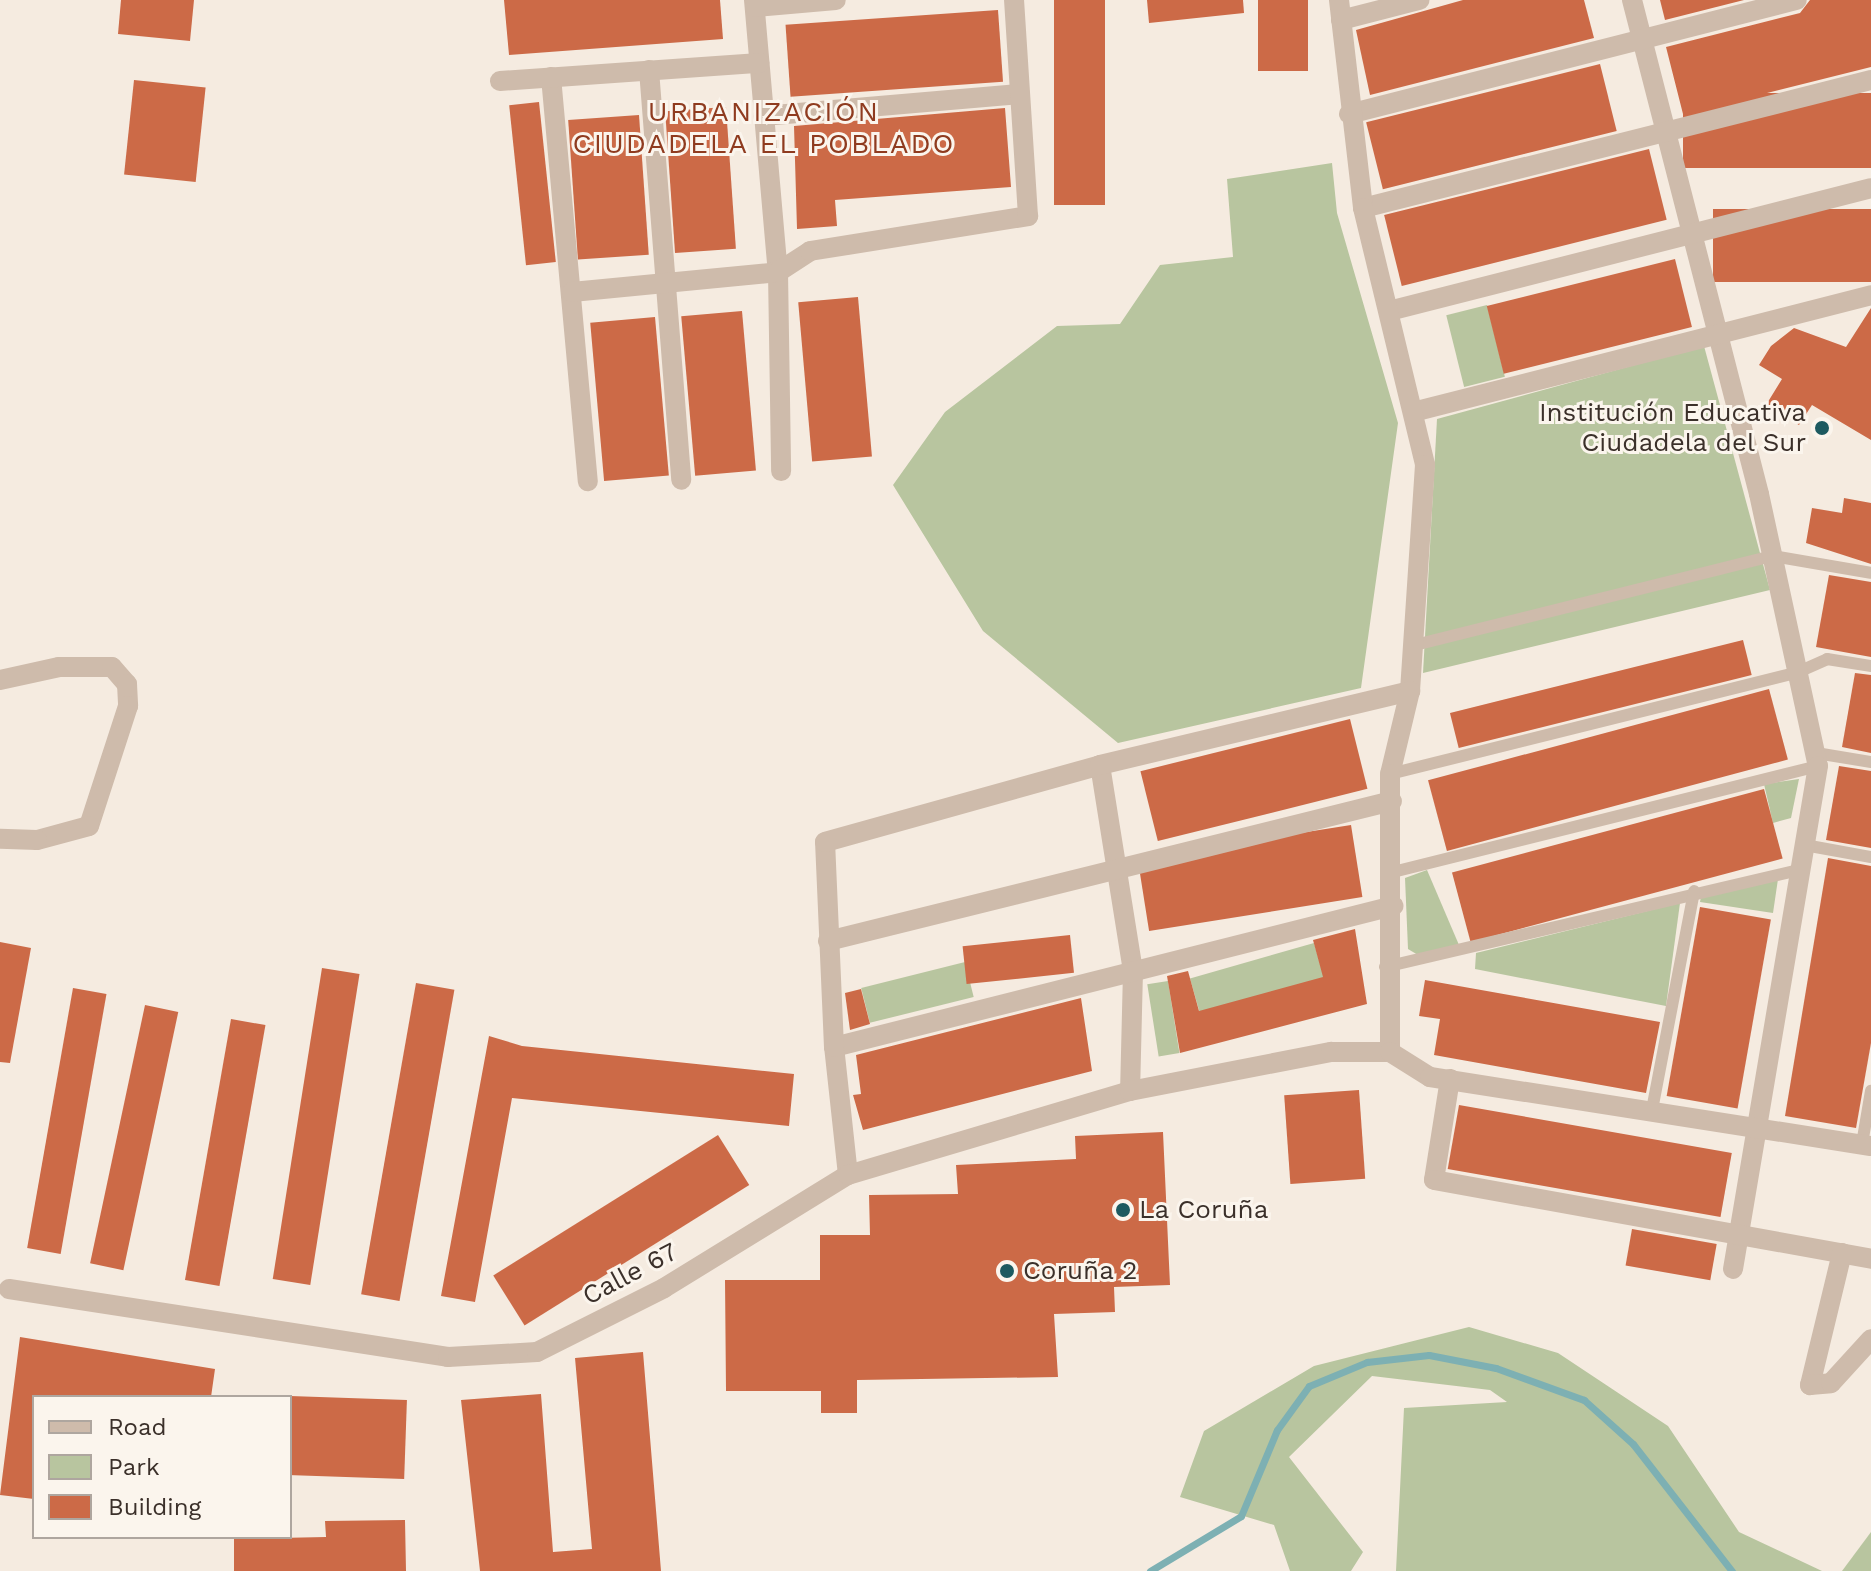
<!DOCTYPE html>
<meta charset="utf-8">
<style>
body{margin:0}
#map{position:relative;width:1871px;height:1571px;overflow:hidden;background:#f5ebe0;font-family:"Work Sans",sans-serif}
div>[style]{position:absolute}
.green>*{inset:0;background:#b8c59f;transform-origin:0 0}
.stream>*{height:7px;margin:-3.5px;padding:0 3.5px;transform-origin:3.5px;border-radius:3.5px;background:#7db0b3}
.building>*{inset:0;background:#cc6a47;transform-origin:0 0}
.service>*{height:12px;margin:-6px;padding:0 6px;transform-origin:6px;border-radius:6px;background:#cebbab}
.minor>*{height:20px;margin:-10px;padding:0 10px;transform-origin:10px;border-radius:10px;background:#cebbab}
.tertiary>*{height:20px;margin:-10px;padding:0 10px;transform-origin:10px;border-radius:10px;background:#cebbab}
.dots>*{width:22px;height:22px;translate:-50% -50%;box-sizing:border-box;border:4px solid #fbf5ed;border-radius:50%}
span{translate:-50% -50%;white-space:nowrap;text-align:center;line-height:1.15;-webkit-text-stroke:6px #fbf5ed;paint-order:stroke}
.poi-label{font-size:26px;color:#3b302a}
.right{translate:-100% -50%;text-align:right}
.left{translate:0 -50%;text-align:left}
.street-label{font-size:26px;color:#3b302a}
.neighbourhood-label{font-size:28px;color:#8f3b1f;letter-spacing:2px}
.legend{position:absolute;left:32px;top:1395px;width:260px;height:144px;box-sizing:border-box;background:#fbf5ed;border:2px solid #aea69f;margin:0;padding:10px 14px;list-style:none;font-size:24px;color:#3b302a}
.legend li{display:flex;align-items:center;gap:16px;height:40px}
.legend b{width:40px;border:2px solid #aea69f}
</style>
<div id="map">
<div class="green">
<div style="clip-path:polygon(1332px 163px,1337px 213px,1398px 423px,1361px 688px,1118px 743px,983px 631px,893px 485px,945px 412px,1057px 326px,1120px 324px,1160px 265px,1233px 257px,1227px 179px)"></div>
<div style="left:1487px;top:305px;width:74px;height:42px;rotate:76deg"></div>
<div style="clip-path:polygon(1704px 346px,1770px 590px,1423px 673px,1437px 419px)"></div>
<div style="clip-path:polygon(1799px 779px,1791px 818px,1773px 823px,1764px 784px)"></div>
<div style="clip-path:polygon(1427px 870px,1459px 945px,1418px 955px,1408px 949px,1405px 878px)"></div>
<div style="clip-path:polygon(1778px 879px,1773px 913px,1700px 902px,1701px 897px)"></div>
<div style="clip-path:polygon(1680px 903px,1666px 1006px,1475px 969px,1476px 953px)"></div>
<div style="left:1314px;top:943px;width:36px;height:129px;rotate:74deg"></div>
<div style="left:965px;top:962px;width:36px;height:107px;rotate:76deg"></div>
<div style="left:1168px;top:981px;width:73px;height:21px;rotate:81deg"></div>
<div style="clip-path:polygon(1469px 1327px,1558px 1353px,1668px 1426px,1739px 1532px,1822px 1571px,1396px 1571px,1404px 1408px,1507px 1402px,1490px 1390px,1372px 1376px,1289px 1457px,1363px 1552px,1351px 1571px,1290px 1571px,1274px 1525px,1180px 1497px,1204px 1431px,1314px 1366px)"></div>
<div style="clip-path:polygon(1871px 1532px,1871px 1571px,1842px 1571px)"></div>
</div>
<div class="stream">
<div style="left:1150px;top:1571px;width:106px;rotate:-31.1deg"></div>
<div style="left:1241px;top:1516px;width:93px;rotate:-67.3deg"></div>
<div style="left:1277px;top:1430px;width:54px;rotate:-54deg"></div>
<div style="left:1309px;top:1386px;width:63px;rotate:-22.5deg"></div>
<div style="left:1367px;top:1362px;width:62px;rotate:-6.4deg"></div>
<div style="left:1429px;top:1355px;width:68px;rotate:11deg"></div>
<div style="left:1496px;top:1368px;width:94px;rotate:20deg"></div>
<div style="left:1584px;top:1400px;width:66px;rotate:41.9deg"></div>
<div style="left:1633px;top:1444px;width:161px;rotate:52.1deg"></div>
</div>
<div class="building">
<div style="clip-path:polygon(121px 0,194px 0,190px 41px,118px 34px)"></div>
<div style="clip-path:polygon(504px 0,720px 0,723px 39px,509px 55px)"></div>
<div style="left:1054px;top:0;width:51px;height:205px"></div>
<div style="clip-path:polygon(1147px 0,1243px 0,1244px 13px,1149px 23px)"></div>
<div style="left:1258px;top:0;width:50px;height:71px"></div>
<div style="clip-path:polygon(1463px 0,1584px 0,1594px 38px,1370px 95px,1356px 30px)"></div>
<div style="clip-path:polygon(1660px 0,1744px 0,1665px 20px)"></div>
<div style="clip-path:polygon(1810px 0,1871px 0,1871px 67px,1683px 114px,1666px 47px,1800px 13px)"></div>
<div style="left:998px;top:10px;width:72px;height:213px;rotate:86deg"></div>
<div style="left:1600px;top:64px;width:69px;height:241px;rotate:76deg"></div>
<div style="left:134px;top:80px;width:72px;height:95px;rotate:6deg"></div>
<div style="left:1871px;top:93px;width:75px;height:188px;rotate:90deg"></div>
<div style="left:539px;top:102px;width:161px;height:30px;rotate:84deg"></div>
<div style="left:726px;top:107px;width:142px;height:61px;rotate:86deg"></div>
<div style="clip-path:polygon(1005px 108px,1011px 187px,835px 200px,837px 226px,797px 229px,794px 126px)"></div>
<div style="left:639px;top:115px;width:140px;height:71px;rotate:86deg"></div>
<div style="left:1649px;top:149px;width:73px;height:273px;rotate:76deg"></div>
<div style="left:1871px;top:209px;width:73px;height:158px;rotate:90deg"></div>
<div style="left:1675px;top:259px;width:70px;height:194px;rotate:76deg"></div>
<div style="left:858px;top:297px;width:160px;height:60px;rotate:85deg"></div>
<div style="clip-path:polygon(1871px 308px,1871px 440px,1812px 405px,1799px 425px,1766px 405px,1782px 379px,1759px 365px,1771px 346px,1794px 328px,1846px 347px)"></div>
<div style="left:742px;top:311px;width:160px;height:61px;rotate:85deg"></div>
<div style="left:655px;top:317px;width:159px;height:65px;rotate:85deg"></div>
<div style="clip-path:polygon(1844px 498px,1871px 503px,1871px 564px,1806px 543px,1812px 508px,1842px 513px)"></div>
<div style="clip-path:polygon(1829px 575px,1871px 582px,1871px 657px,1816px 647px)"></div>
<div style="left:1743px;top:640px;width:36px;height:302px;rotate:76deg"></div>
<div style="clip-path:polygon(1855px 673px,1871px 675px,1871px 753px,1842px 747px)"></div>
<div style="left:1769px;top:689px;width:73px;height:353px;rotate:75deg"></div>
<div style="left:1350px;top:719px;width:72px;height:216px;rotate:76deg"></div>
<div style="clip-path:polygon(1839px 766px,1871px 771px,1871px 848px,1826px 840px)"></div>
<div style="left:1764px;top:789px;width:72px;height:323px;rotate:75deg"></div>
<div style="left:1351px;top:825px;width:73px;height:216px;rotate:81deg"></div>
<div style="clip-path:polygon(1828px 858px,1871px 866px,1871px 1043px,1856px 1128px,1785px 1116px)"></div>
<div style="left:1700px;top:907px;width:72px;height:192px;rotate:10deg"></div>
<div style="clip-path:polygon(1355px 929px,1367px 1004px,1180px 1053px,1167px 976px,1188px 971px,1199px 1011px,1323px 977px,1313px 940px)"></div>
<div style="left:1070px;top:935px;width:38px;height:108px;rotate:84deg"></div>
<div style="clip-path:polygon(0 942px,31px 948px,10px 1063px,0 1062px)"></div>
<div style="left:322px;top:968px;width:38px;height:315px;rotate:9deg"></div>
<div style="clip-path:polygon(1425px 980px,1660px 1022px,1646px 1093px,1434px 1055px,1440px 1019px,1419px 1016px)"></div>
<div style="left:416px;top:983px;width:39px;height:316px;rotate:10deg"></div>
<div style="left:73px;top:988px;width:34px;height:264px;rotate:10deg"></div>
<div style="clip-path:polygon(861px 989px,870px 1024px,850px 1030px,845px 993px)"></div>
<div style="clip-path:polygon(1081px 998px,1092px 1071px,863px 1130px,853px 1095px,861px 1094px,856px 1055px)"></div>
<div style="left:145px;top:1005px;width:34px;height:264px;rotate:12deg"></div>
<div style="left:231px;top:1019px;width:35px;height:265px;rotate:10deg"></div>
<div style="clip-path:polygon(489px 1036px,522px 1046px,794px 1074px,789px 1126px,512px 1098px,475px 1302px,441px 1296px)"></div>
<div style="left:1359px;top:1090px;width:89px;height:75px;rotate:86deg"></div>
<div style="left:1459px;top:1105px;width:277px;height:65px;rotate:10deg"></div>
<div style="clip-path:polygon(1163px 1132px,1170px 1285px,1114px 1287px,1115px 1312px,1054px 1314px,1058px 1377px,857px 1380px,857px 1413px,821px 1413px,821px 1391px,726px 1391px,725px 1280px,820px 1280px,820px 1235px,870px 1235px,869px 1195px,958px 1194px,956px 1165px,1076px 1159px,1075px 1136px)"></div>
<div style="left:718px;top:1135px;width:59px;height:265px;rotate:58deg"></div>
<div style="left:1632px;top:1229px;width:86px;height:37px;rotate:10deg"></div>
<div style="clip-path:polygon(20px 1337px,215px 1369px,211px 1397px,34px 1397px,34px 1499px,0 1495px)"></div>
<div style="clip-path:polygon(643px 1352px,661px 1571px,480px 1571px,461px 1400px,541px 1394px,553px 1552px,592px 1549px,575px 1358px)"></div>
<div style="left:290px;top:1396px;width:117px;height:79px;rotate:2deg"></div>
<div style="clip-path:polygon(405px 1520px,406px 1571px,234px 1571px,234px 1539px,326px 1537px,325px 1521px)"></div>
</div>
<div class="service">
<div style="left:1411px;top:646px;width:373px;rotate:-14deg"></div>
<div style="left:1773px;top:556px;width:99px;rotate:9.8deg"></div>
<div style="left:1816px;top:753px;width:56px;rotate:9.3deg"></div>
<div style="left:1390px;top:774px;width:418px;rotate:-14deg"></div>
<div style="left:1796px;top:673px;width:34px;rotate:-24deg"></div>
<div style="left:1827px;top:659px;width:45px;rotate:9deg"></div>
<div style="left:1810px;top:846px;width:62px;rotate:10.2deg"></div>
<div style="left:1393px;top:872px;width:438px;rotate:-14deg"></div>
<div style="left:1385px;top:967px;width:429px;rotate:-13.2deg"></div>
<div style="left:1651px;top:1115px;width:228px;rotate:-79.1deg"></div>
<div style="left:1862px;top:1144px;width:54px;rotate:-80.4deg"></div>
</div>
<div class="minor">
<div style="left:754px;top:0;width:273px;rotate:85deg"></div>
<div style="left:778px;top:272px;width:199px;rotate:89.1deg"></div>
<div style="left:1632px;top:0;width:510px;rotate:75.58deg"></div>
<div style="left:1759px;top:494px;width:278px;rotate:77.8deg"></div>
<div style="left:1818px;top:766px;width:510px;rotate:99.59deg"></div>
<div style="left:755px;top:7px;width:81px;rotate:-4.9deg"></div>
<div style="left:1341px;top:20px;width:81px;rotate:-14.4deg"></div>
<div style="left:649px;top:70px;width:411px;rotate:85.5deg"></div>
<div style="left:551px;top:77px;width:406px;rotate:84.8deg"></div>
<div style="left:500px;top:81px;width:260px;rotate:-4deg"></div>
<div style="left:1349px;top:114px;width:462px;rotate:-14.3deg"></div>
<div style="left:763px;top:116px;width:257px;rotate:-4.9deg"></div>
<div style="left:1363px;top:208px;width:524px;rotate:-14.14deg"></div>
<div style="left:572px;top:292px;width:207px;rotate:-5.5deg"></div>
<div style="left:778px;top:272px;width:38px;rotate:-33deg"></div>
<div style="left:810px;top:251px;width:221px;rotate:-9.1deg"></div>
<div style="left:1028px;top:216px;width:216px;rotate:-93.7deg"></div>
<div style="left:1389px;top:311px;width:497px;rotate:-14.3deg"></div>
<div style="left:1413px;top:412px;width:473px;rotate:-14.3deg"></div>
<div style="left:0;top:680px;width:60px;rotate:-12.4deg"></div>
<div style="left:59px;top:667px;width:53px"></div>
<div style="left:112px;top:667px;width:23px;rotate:49deg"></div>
<div style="left:127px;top:684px;width:22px;rotate:87deg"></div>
<div style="left:128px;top:706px;width:126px;rotate:108deg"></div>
<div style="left:89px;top:826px;width:54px;rotate:164.9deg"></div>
<div style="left:37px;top:840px;width:37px;rotate:-178deg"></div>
<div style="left:1100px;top:765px;width:209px;rotate:80.9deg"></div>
<div style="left:1133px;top:971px;width:120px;rotate:91.4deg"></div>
<div style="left:828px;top:941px;width:581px;rotate:-13.94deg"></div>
<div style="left:834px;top:1047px;width:577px;rotate:-14.16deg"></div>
<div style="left:1450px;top:1079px;width:102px;rotate:99deg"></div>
<div style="left:1434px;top:1180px;width:444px;rotate:10.2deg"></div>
<div style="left:848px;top:1175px;width:129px;rotate:-96.2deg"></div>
<div style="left:834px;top:1047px;width:205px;rotate:-92.5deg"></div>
<div style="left:825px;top:842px;width:286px;rotate:-15.6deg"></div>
<div style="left:1100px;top:765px;width:319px;rotate:-13.4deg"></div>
<div style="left:1842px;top:1253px;width:136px;rotate:103.6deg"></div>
<div style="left:1810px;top:1385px;width:21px;rotate:-5deg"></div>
<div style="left:1831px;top:1383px;width:59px;rotate:-47.7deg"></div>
<div style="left:9px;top:1289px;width:444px;rotate:8.8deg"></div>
<div style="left:448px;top:1357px;width:89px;rotate:-3.2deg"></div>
<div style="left:537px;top:1352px;width:142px;rotate:-26.7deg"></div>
<div style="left:664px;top:1288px;width:216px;rotate:-31.6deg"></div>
<div style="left:848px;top:1175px;width:294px;rotate:-16.6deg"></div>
<div style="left:1130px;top:1091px;width:205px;rotate:-11deg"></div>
<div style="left:1331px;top:1052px;width:59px"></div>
</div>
<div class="tertiary">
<div style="left:1339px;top:0;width:209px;rotate:83.4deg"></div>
<div style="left:1363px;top:208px;width:264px;rotate:76.4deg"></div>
<div style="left:1425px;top:465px;width:226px;rotate:93.8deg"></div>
<div style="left:1410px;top:691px;width:85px;rotate:103.5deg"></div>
<div style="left:1390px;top:774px;width:278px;rotate:90deg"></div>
<div style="left:1390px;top:1052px;width:47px;rotate:32deg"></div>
<div style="left:1430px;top:1077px;width:446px;rotate:8.9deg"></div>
</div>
<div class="dots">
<div style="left:1822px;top:428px;background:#1d5a60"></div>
<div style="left:1123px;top:1210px;background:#1d5a60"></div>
<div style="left:1007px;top:1271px;background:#1d5a60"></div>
</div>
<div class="poi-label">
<span class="right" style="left:1806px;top:428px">Institución Educativa<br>Ciudadela del Sur</span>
<span class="left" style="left:1139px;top:1210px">La Coruña</span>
<span class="left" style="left:1023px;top:1271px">Coruña 2</span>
</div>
<div class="street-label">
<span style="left:630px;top:1274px;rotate:-28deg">Calle 67</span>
</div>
<div class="neighbourhood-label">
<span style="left:764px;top:128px">URBANIZACIÓN<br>CIUDADELA EL POBLADO</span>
</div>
<ul class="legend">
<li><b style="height:10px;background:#cebbab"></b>Road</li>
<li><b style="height:22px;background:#b8c59f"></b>Park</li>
<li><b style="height:22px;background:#cc6a47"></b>Building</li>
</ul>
</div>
